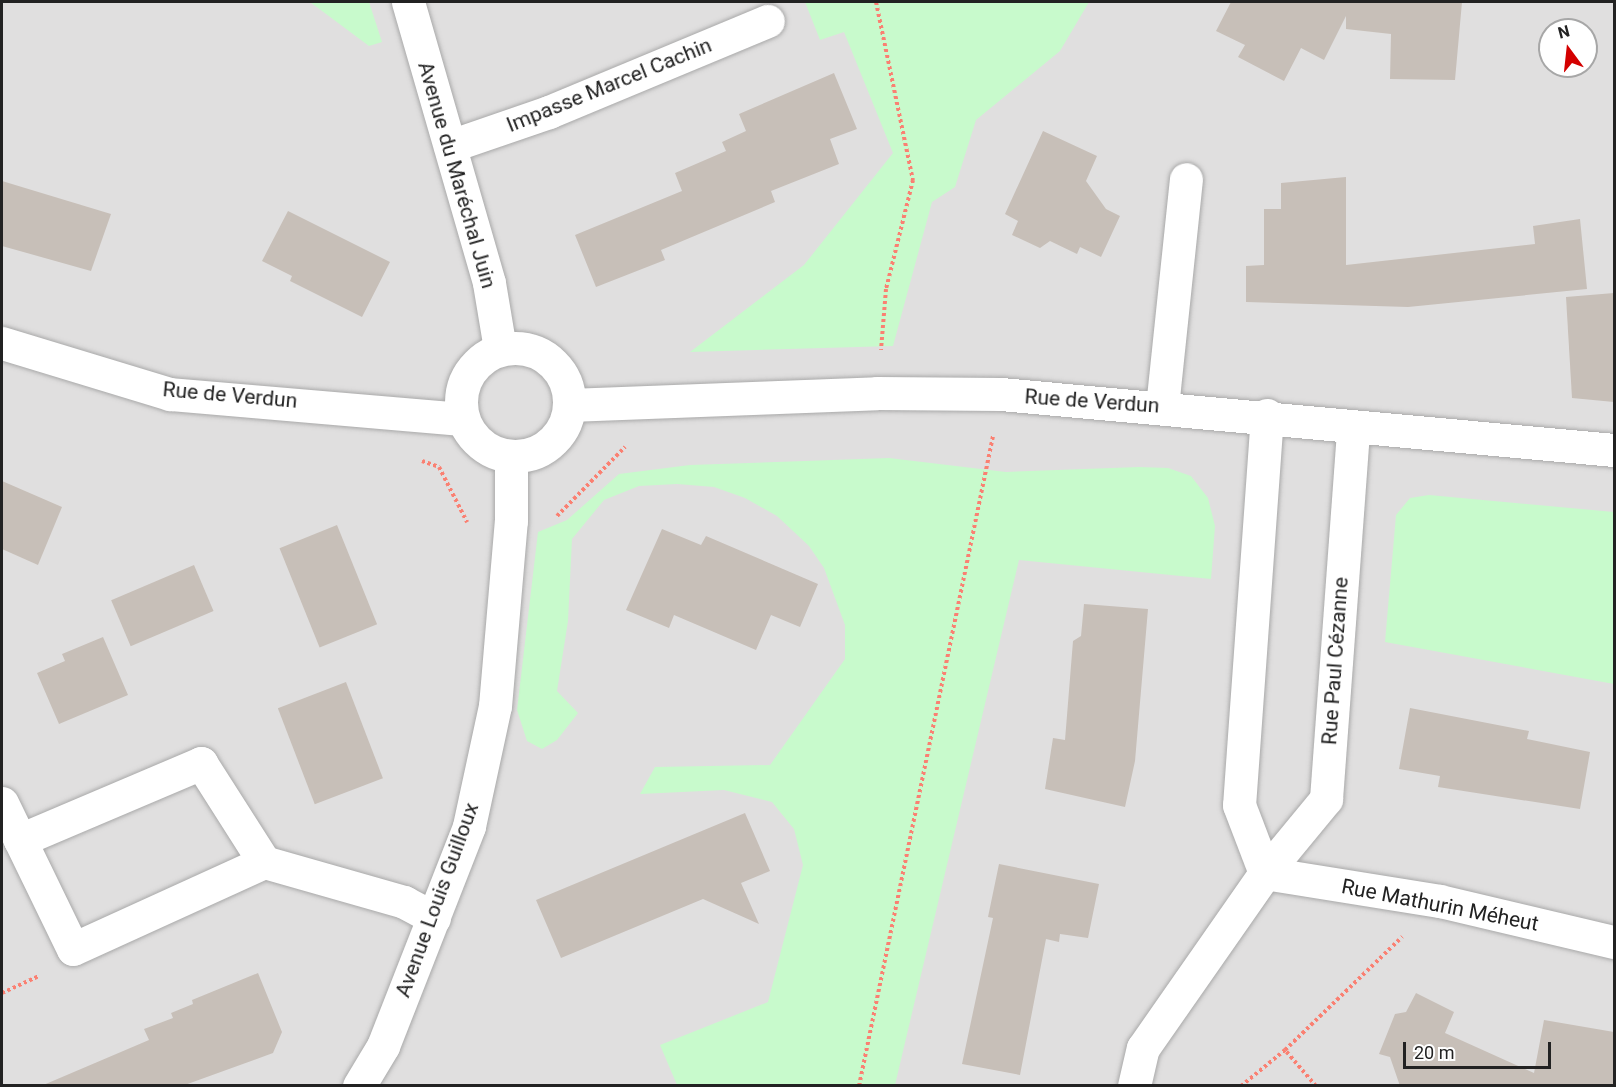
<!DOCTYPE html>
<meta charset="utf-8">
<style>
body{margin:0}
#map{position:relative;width:1616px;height:1087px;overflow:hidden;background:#f2efe9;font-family:Roboto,sans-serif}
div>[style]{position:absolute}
.residential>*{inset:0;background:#e0dfdf}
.park>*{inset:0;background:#c8facc}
.building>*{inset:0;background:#c7bfb8;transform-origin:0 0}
.path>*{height:4px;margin-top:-2px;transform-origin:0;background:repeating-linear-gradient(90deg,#fa8072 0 3px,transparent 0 6px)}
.roads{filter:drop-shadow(0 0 2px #a9a9a9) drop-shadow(0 0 2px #a9a9a9)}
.minor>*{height:33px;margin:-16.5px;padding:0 16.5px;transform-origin:16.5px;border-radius:16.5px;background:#fff}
.minor>.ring{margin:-16.5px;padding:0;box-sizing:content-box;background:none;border:33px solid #fff;border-radius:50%}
span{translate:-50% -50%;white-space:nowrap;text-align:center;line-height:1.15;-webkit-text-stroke:4.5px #fff;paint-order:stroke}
.street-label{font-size:21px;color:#222}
.frame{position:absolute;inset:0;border:3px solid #222;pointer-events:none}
.north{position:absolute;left:1538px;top:18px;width:60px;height:60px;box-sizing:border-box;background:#fff;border:2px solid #a7a7a7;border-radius:50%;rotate:345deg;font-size:16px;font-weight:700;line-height:24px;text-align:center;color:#222}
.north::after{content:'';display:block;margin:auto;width:21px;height:27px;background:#d40000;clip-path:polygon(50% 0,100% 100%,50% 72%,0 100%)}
.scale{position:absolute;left:1403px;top:1042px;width:148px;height:27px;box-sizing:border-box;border:3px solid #222;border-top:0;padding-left:8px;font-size:18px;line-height:21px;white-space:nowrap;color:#222;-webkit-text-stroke:4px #fff;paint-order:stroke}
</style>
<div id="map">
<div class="residential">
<div style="clip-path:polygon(evenodd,2px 2px,1614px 2px,1614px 1085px,2px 1085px,2px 2px,1550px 30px,1586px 30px,1586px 66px,1550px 66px,1550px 30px)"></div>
</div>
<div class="park">
<div style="clip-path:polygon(310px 2px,369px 2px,382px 42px,369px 46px)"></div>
<div style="clip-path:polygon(805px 2px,1089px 2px,1060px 51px,976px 120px,955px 187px,932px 202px,893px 346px,690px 352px,804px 265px,893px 153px,844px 32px,820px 40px)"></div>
<div style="clip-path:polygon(889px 458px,1006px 472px,1139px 467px,1168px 468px,1191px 476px,1208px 498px,1215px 526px,1211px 579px,1019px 560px,895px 1085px,677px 1085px,660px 1045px,768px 1002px,803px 865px,794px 829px,772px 802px,724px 790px,640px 794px,655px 767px,770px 765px,845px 659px,845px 625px,824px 568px,809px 546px,777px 516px,745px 498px,714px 487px,677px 484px,639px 486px,604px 500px,572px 539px,568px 621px,557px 691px,578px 713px,557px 740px,542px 749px,527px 741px,517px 710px,538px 532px,567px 520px,619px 474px,690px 465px)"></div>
<div style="clip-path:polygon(1429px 495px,1614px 512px,1614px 684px,1385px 642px,1396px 515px,1410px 498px)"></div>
</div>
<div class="building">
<div style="clip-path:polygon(1231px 2px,1462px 2px,1455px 80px,1390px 79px,1391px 34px,1346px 29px,1346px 16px,1324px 60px,1301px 48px,1284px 81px,1238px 57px,1245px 45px,1216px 31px)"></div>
<div style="clip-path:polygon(834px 73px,857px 129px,830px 139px,839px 164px,771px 191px,775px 202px,661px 250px,665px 260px,596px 287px,575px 235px,682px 191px,675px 173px,726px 151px,722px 142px,746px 131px,739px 114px)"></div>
<div style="clip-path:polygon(1043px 131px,1097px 156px,1086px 181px,1106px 209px,1120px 216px,1101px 257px,1080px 247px,1077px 254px,1050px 241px,1040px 248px,1012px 235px,1018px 221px,1005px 214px)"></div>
<div style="clip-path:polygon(1346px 177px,1346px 265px,1535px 244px,1533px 226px,1580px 219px,1587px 289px,1408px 307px,1246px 302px,1246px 266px,1264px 265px,1264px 209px,1281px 209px,1281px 183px)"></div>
<div style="clip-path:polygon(2px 181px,111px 214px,91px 271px,2px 246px)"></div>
<div style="clip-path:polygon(288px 211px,390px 262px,362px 317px,290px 281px,292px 276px,262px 261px)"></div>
<div style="clip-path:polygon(1614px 293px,1614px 402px,1572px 398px,1566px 297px)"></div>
<div style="clip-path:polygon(2px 481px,62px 507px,38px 565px,2px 549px)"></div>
<div style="left:337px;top:525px;width:107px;height:62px;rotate:68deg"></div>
<div style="clip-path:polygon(662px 529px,701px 545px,706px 536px,818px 584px,800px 627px,771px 615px,756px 650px,674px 615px,669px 628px,626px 610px)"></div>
<div style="left:194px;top:565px;width:50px;height:90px;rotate:67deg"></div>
<div style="clip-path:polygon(1084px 604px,1148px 609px,1135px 761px,1125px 807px,1045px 789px,1053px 738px,1065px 740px,1073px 641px,1081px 636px)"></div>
<div style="clip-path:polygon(103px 637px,128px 695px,59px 724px,37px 673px,65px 661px,62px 654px)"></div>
<div style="left:346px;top:682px;width:103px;height:73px;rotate:69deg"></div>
<div style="clip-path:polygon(1410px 708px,1529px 731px,1527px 739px,1590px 752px,1580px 809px,1438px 787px,1440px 776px,1399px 769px)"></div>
<div style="clip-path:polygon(745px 813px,770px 871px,741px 883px,759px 924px,703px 899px,561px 958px,536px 900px)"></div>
<div style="clip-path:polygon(999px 864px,1099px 884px,1088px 938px,1060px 934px,1059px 942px,1046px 939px,1020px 1075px,962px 1064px,993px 918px,988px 917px)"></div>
<div style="clip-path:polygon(258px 973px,282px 1032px,273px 1053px,182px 1086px,41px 1086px,149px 1040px,144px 1029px,173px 1018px,171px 1013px,193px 1004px,192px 1000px)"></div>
<div style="clip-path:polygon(1416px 993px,1454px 1012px,1445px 1033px,1534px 1073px,1544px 1020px,1614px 1032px,1614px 1086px,1400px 1086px,1390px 1057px,1379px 1054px,1395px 1014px,1406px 1012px)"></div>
</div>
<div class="path">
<div style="left:876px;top:2px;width:182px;rotate:78.3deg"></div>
<div style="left:913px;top:180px;width:112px;rotate:103.9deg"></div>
<div style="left:886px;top:289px;width:61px;rotate:94.7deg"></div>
<div style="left:422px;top:461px;width:18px;rotate:19deg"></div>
<div style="left:439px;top:467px;width:62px;rotate:63deg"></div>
<div style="left:557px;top:516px;width:97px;rotate:-45.4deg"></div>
<div style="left:2px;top:993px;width:41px;rotate:-24.7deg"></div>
<div style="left:859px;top:1086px;width:664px;rotate:-78.35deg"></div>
<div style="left:1241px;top:1086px;width:57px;rotate:-39.3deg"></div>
<div style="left:1316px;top:1086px;width:48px;rotate:-130.7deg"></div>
<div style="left:1285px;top:1050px;width:163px;rotate:-44deg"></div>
</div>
<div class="roads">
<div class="minor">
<div style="left:408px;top:2px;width:292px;rotate:73.9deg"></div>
<div style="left:489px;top:283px;width:67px;rotate:80.5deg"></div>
<div style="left:450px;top:146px;width:105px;rotate:-19deg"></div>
<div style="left:549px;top:112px;width:237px;rotate:-22.6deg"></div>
<div style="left:2px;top:343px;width:176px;rotate:16.9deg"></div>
<div style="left:170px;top:394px;width:294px;rotate:4.9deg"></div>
<div class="ring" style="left:461px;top:348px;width:75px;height:75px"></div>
<div style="left:569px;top:405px;width:308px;rotate:-2.2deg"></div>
<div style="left:877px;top:393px;width:124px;rotate:0.5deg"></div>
<div style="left:1001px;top:394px;width:616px;rotate:5.22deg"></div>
<div style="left:1162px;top:407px;width:229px;rotate:-84deg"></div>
<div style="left:1267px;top:415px;width:391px;rotate:94.1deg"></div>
<div style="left:1239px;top:805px;width:73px;rotate:69.1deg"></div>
<div style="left:1265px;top:873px;width:96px;rotate:-50.5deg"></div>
<div style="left:1326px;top:799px;width:372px;rotate:-85.8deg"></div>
<div style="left:2px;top:803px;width:41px;rotate:64.1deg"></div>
<div style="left:20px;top:840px;width:197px;rotate:-23deg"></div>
<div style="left:201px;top:763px;width:117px;rotate:57.5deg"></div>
<div style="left:264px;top:862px;width:146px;rotate:15.9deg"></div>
<div style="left:404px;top:902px;width:34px;rotate:28deg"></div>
<div style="left:20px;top:840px;width:121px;rotate:64.1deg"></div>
<div style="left:73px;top:949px;width:210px;rotate:-24.5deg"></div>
<div style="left:359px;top:1086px;width:47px;rotate:-59deg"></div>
<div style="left:383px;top:1046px;width:236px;rotate:-68.6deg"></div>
<div style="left:469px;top:826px;width:123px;rotate:-77.8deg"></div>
<div style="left:495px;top:706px;width:186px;rotate:-85.1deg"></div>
<div style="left:511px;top:521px;width:65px;rotate:-90deg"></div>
<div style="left:1134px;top:1086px;width:39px;rotate:-77deg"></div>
<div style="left:1143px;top:1048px;width:213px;rotate:-55.1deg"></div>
<div style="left:1265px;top:873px;width:177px;rotate:9.1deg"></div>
<div style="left:1440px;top:901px;width:179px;rotate:13.3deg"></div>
</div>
</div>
<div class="street-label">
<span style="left:609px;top:85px;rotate:-22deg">Impasse Marcel Cachin</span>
<span style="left:457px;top:175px;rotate:74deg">Avenue du Maréchal Juin</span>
<span style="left:230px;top:395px;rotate:5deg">Rue de Verdun</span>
<span style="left:1092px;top:401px;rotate:4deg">Rue de Verdun</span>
<span style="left:1335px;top:661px;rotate:-86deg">Rue Paul Cézanne</span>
<span style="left:437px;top:900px;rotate:-70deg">Avenue Louis Guilloux</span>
<span style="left:1440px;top:905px;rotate:11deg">Rue Mathurin Méheut</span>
</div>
<div class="frame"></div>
<div class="north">N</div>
<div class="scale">20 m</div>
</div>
